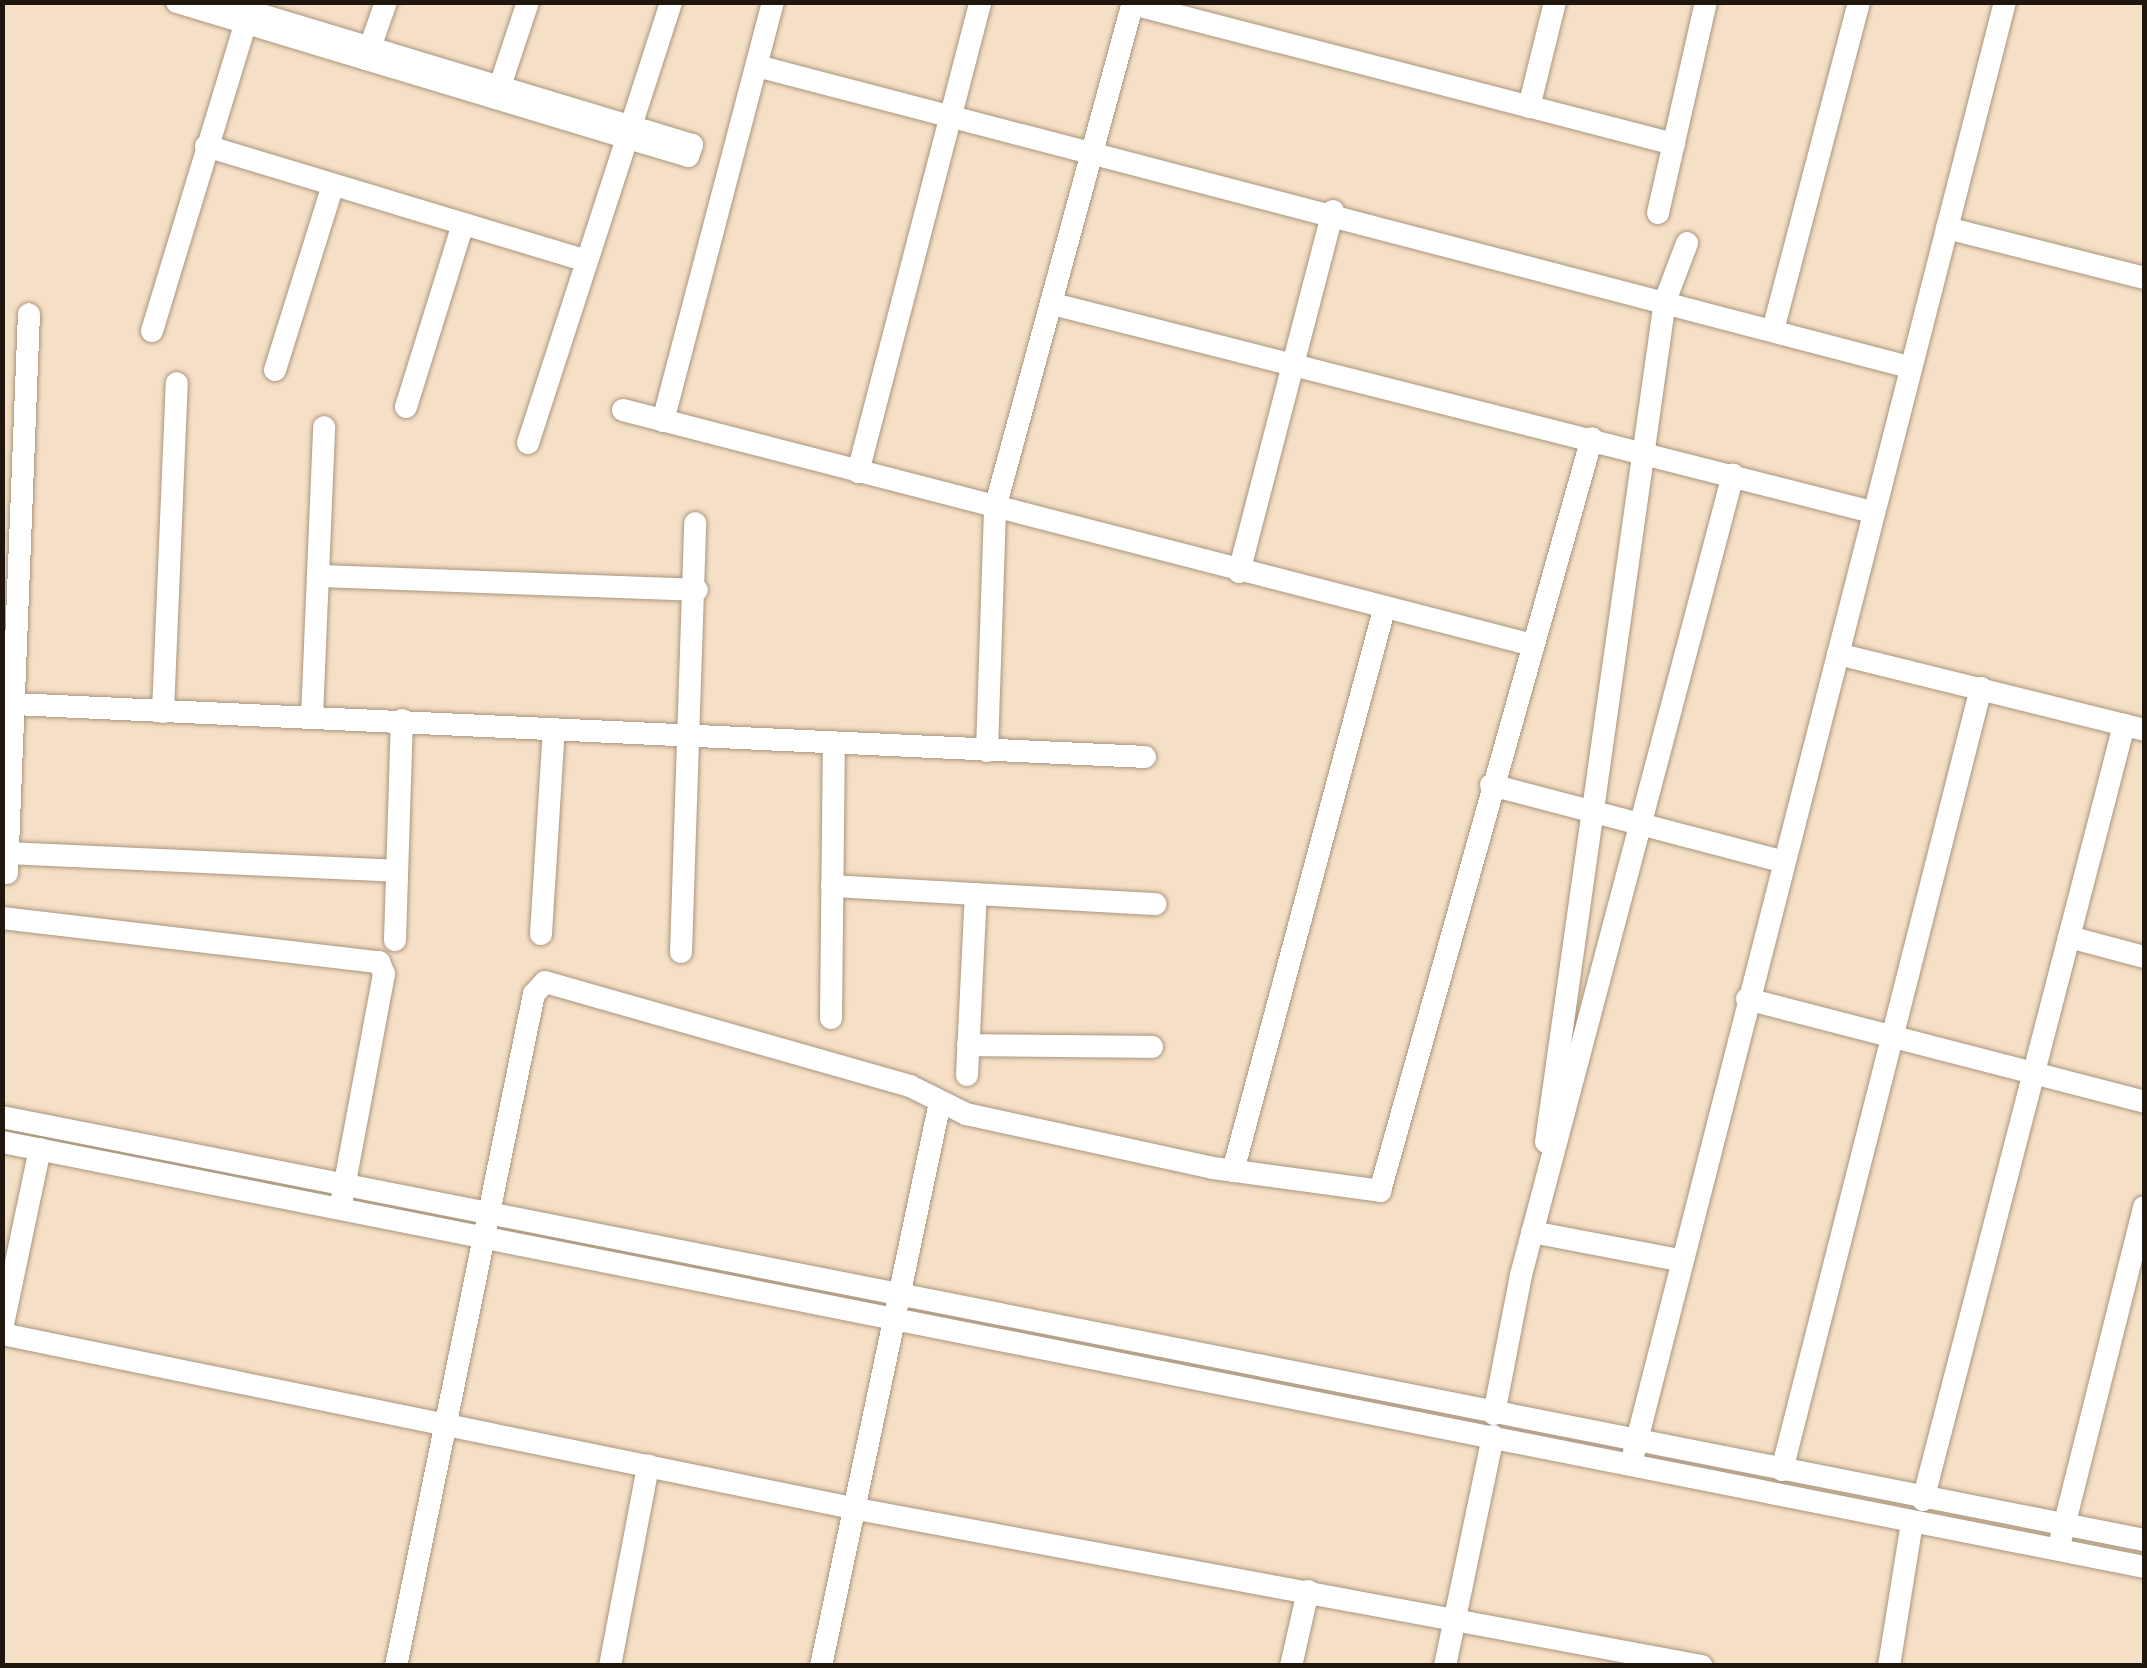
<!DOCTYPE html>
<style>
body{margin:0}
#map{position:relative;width:2147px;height:1668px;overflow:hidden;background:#f5dfc6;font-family:"PT Sans Narrow",sans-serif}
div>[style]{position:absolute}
.roads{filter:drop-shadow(0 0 2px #a9957e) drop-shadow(0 0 2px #a9957e)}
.minor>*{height:22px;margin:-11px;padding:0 11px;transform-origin:11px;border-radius:11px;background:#fff}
span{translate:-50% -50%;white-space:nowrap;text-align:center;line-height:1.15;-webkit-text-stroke:10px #fff;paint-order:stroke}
.frame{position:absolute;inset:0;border:5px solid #1f170e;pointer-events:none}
</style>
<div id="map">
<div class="roads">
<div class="minor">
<div style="left:177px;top:2px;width:534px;rotate:16.77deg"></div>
<div style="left:688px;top:156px;width:12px;rotate:-70deg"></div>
<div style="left:692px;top:145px;width:494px;rotate:-163.2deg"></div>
<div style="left:1133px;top:4px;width:559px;rotate:14.51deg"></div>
<div style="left:366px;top:59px;width:60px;rotate:-70.7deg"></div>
<div style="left:757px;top:66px;width:1191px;rotate:14.64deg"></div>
<div style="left:496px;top:98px;width:101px;rotate:-71.6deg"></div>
<div style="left:1529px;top:107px;width:108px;rotate:-76.1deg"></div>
<div style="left:206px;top:146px;width:397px;rotate:16.8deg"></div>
<div style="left:1658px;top:213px;width:216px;rotate:-77.2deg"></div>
<div style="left:1947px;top:228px;width:203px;rotate:14.2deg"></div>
<div style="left:1053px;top:304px;width:841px;rotate:14.25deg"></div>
<div style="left:1773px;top:330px;width:339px;rotate:-75.3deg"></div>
<div style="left:152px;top:331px;width:337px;rotate:-73.1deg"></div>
<div style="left:275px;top:370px;width:194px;rotate:-72.6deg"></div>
<div style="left:406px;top:407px;width:192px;rotate:-72.7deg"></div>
<div style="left:623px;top:410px;width:936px;rotate:14.48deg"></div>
<div style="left:663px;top:421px;width:433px;rotate:-75.3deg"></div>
<div style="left:528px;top:443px;width:464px;rotate:-72deg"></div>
<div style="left:858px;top:472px;width:486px;rotate:-75.4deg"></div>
<div style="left:1239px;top:572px;width:373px;rotate:-75.4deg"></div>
<div style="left:318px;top:576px;width:379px;rotate:2.1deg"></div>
<div style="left:1838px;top:654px;width:315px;rotate:13.9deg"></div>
<div style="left:14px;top:704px;width:1132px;rotate:2.68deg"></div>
<div style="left:163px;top:712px;width:329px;rotate:-87.6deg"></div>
<div style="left:312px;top:717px;width:290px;rotate:-87.6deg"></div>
<div style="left:987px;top:751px;width:243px;rotate:-88.1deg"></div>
<div style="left:995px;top:508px;width:524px;rotate:-74.74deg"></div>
<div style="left:1491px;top:785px;width:303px;rotate:14.7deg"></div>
<div style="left:7px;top:853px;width:389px;rotate:2.6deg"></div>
<div style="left:7px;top:873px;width:559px;rotate:-87.75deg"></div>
<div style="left:832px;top:886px;width:324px;rotate:3.2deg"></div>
<div style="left:2px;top:918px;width:380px;rotate:6.7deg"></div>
<div style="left:379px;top:962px;width:13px;rotate:67deg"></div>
<div style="left:384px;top:974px;width:229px;rotate:100.6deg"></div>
<div style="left:541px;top:934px;width:205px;rotate:-86.4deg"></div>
<div style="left:2069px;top:937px;width:78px;rotate:14.9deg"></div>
<div style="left:395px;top:940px;width:220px;rotate:-88.2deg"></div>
<div style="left:681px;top:952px;width:429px;rotate:-88.1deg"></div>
<div style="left:1747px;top:999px;width:410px;rotate:14.5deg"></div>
<div style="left:831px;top:1018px;width:274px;rotate:-89.4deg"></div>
<div style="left:968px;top:1045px;width:184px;rotate:0.6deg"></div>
<div style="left:967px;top:1075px;width:181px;rotate:-87.2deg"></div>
<div style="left:2px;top:1117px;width:2183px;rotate:11.17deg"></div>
<div style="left:2px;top:1142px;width:2184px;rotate:11.22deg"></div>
<div style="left:1546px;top:1142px;width:849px;rotate:-81.95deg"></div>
<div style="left:1665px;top:301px;width:62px;rotate:-69.2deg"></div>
<div style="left:1233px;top:1171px;width:581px;rotate:-74.94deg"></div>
<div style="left:1532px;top:1232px;width:150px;rotate:10.8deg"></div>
<div style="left:2px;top:1329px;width:184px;rotate:-78.1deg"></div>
<div style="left:2px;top:1334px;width:873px;rotate:11.57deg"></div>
<div style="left:857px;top:1509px;width:859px;rotate:10.53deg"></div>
<div style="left:1494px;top:1414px;width:142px;rotate:-79deg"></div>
<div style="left:1521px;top:1275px;width:828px;rotate:-75.16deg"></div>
<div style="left:1634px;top:1452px;width:1497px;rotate:-75.65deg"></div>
<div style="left:1782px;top:1470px;width:807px;rotate:-75.72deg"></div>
<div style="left:1923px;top:1500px;width:801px;rotate:-75.46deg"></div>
<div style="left:2061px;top:1538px;width:341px;rotate:-75.9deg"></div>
<div style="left:396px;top:1666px;width:686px;rotate:-78.4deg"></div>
<div style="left:534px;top:994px;width:16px;rotate:-47deg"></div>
<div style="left:545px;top:982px;width:380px;rotate:15.9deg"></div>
<div style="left:910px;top:1086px;width:63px;rotate:26.6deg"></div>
<div style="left:966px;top:1114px;width:253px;rotate:12.3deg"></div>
<div style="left:1213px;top:1168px;width:169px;rotate:7.8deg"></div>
<div style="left:1380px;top:1191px;width:782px;rotate:-74.28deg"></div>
<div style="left:610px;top:1666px;width:204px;rotate:-79.2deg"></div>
<div style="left:821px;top:1666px;width:571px;rotate:-78.08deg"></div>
<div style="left:1291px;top:1666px;width:77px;rotate:-77.2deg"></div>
<div style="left:1445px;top:1666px;width:235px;rotate:-78.2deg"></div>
<div style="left:1889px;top:1666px;width:145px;rotate:-80.9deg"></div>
</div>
</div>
<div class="frame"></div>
</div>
